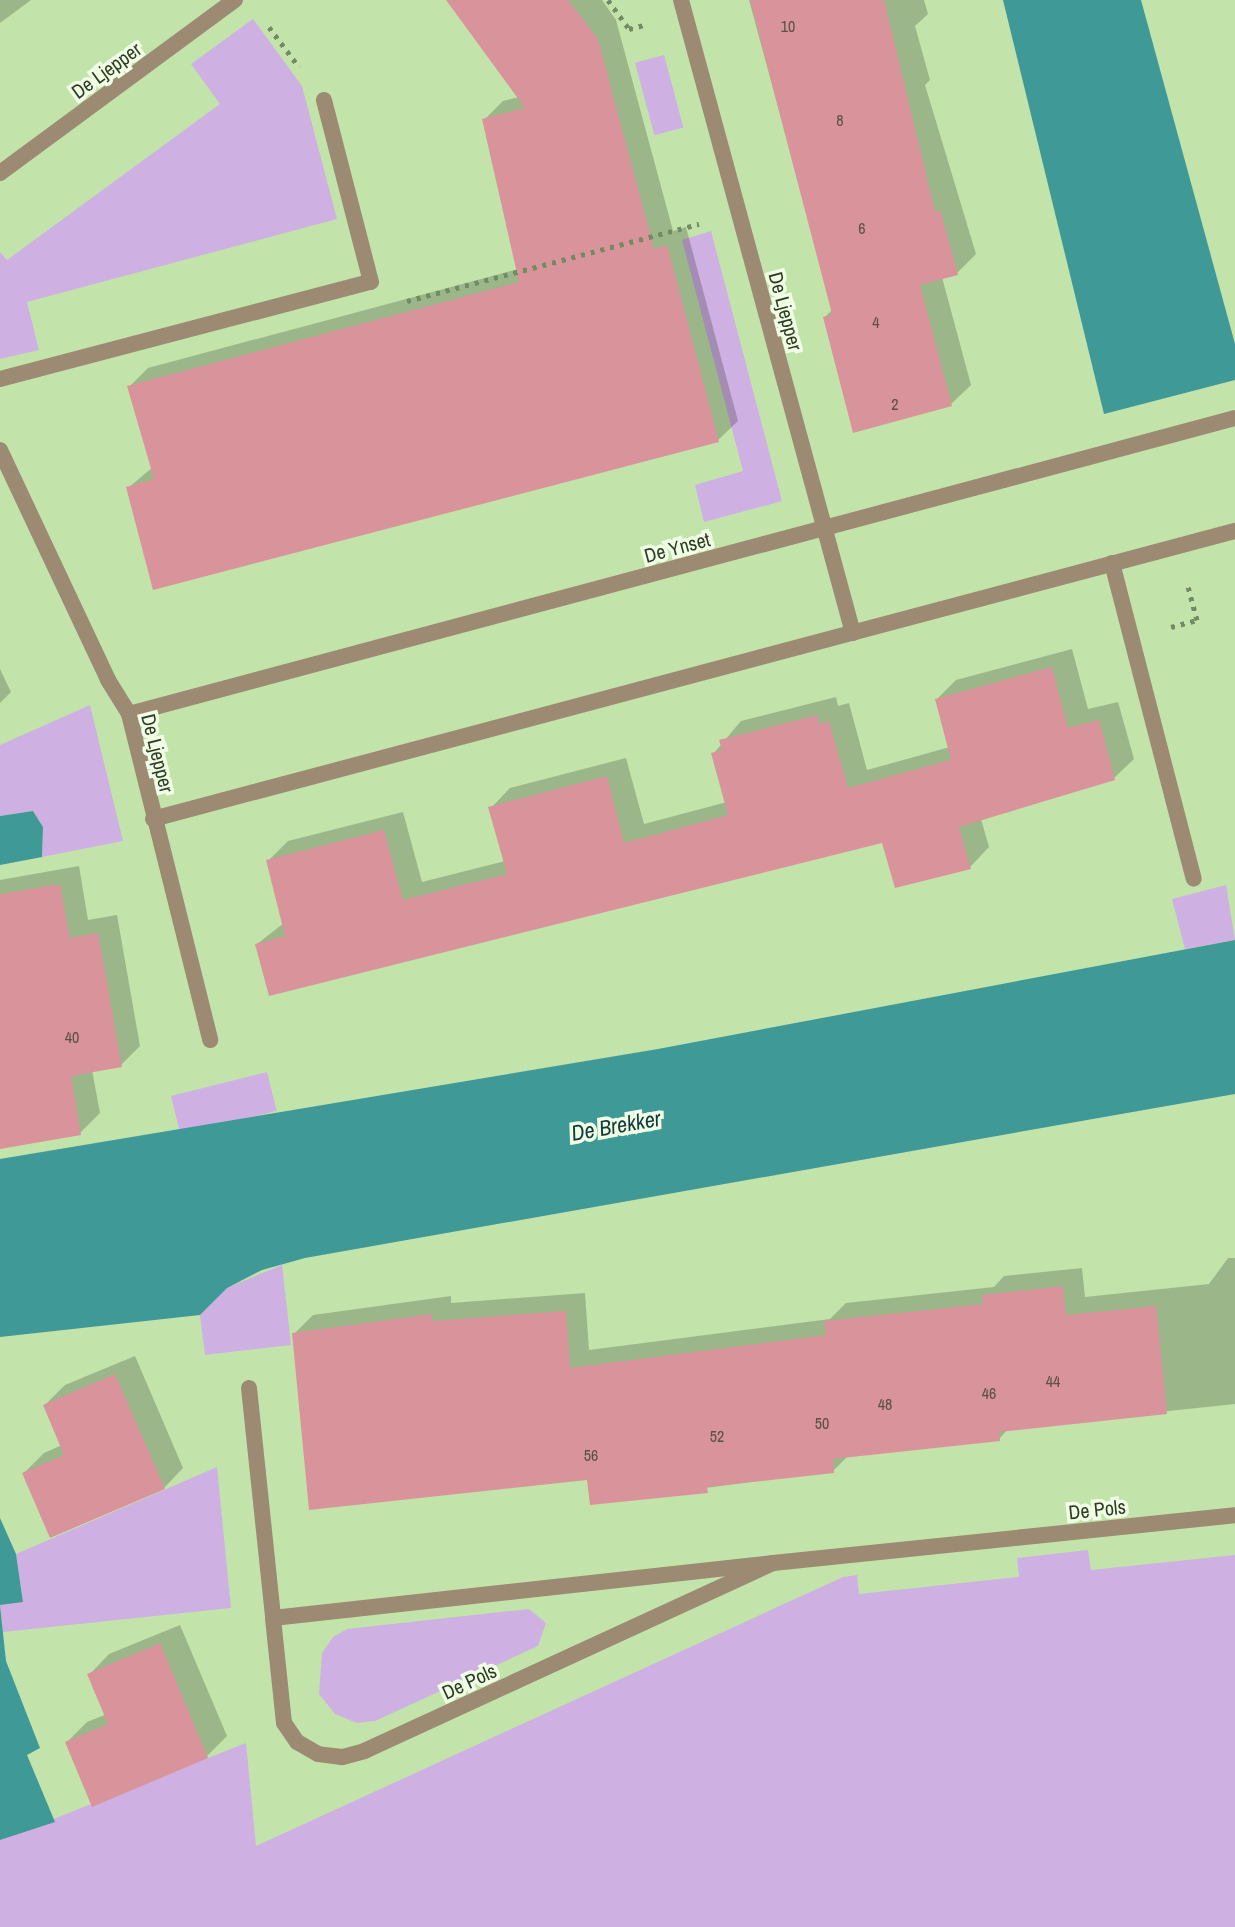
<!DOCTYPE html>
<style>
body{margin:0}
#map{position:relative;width:1235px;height:1927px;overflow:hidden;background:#c2e4aa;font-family:"Archivo Narrow",sans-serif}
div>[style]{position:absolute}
.green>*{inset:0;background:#cfb0e2;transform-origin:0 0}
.water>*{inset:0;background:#3e9997}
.shadow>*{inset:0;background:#0003}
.building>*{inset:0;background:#d9939a}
.path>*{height:5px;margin-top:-2.5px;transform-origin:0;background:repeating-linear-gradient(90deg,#738a63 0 4px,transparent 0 10px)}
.service>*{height:16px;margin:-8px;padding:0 8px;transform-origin:8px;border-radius:8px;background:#9c8a73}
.minor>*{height:16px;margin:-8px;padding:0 8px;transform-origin:8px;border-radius:8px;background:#9c8a73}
span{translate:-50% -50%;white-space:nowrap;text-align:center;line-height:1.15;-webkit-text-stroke:7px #f0fee6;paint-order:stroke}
.number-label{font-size:16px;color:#5a5243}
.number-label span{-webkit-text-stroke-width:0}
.street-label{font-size:20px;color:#2f3d26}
.water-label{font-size:22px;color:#113b3a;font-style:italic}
</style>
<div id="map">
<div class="green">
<div style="clip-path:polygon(253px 19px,302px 86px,337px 219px,27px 302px,39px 350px,0 359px,0 252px,7px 260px,220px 104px,191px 64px)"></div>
<div style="left:664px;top:55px;width:75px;height:30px;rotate:75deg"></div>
<div style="clip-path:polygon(711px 231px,782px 501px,704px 522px,695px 485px,743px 471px,682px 240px)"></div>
<div style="clip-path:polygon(90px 705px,123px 841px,42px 857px,43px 827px,33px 811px,0 816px,0 745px)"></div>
<div style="clip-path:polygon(1226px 885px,1235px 940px,1185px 949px,1172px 899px)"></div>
<div style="left:267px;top:1072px;width:40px;height:99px;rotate:76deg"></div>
<div style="clip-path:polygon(282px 1265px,291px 1345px,205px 1355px,200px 1315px,226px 1288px)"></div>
<div style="clip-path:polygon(217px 1467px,231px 1608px,3px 1632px,0 1604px,23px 1601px,16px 1554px)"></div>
<div style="clip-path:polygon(1088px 1550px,1091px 1570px,1235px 1555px,1235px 1927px,0 1927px,0 1840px,246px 1743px,256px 1846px,843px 1577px,857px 1575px,859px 1594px,1019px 1577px,1017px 1558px)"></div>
<div style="clip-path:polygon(529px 1609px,546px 1623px,538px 1646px,375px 1721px,357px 1723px,335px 1714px,319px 1694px,322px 1653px,333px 1637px,347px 1629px)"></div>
</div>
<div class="water">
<div style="clip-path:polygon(1003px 0,1141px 0,1235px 344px,1235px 380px,1104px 414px)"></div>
<div style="clip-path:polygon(33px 811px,43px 827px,42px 857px,0 865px,0 816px)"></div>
<div style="clip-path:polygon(1235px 940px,1235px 1094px,305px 1258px,262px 1270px,227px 1288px,200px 1315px,0 1337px,0 1159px,658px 1049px)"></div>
<div style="clip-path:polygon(0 1518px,16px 1554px,23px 1602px,0 1605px,6px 1661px,40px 1748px,27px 1755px,55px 1822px,0 1840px)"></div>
</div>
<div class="shadow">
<div style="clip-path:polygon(0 0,31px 0,0 23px)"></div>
<div style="clip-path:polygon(449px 0,602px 0,616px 20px,673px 231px,686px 227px,738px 421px,718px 440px,128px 488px,153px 467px,129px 387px,148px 368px,518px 269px,484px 120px,503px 101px,519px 97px)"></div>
<div style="clip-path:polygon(749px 0,924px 0,928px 14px,915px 26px,930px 80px,925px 85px,976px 254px,957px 273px,942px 277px,971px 385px,951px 404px,825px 317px,833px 309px)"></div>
<div style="clip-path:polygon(1072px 649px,1088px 709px,1118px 702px,1134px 759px,1114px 778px,981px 819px,989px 847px,970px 867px,883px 841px,257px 944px,284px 923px,268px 861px,288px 841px,403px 812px,422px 882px,505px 861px,491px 808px,510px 788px,626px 758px,644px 824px,727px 802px,714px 753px,741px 721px,836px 697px,838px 706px,849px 703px,867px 770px,950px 747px,937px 699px,956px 680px)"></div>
<div style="clip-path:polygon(0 669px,11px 692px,0 703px)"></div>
<div style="clip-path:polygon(79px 866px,88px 920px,117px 915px,140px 1046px,121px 1065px,92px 1070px,100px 1113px,80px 1133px,0 1147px,0 880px)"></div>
<div style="clip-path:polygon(1228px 1258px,1235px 1258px,1235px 1404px,1009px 1428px,999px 1439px,849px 1455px,833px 1471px,592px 1503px,589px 1478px,294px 1334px,313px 1315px,451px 1296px,451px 1303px,585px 1293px,589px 1350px,830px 1319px,846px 1303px,994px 1287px,1004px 1276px,1082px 1268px,1085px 1297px,1209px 1284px)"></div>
<div style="clip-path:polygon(135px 1356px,183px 1468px,164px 1488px,24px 1473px,44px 1453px,62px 1445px,45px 1405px,65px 1385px)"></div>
<div style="clip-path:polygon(180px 1625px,227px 1736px,207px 1756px,67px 1742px,87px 1722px,107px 1714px,90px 1674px,109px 1654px)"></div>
</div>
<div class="building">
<div style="clip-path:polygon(446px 0,568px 0,598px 39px,654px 249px,667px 245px,719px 442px,153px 590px,126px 487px,154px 479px,127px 386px,519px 282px,482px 119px,525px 108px)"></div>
<div style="clip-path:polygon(750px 0,884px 0,935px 212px,940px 210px,958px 275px,920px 285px,952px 406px,853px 433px,823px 317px,832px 314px)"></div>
<div style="clip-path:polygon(1052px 667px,1068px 728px,1099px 720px,1115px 780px,959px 827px,971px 869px,895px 888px,882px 843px,269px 996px,255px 944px,285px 936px,266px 860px,384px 830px,403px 900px,507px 874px,488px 807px,607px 776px,624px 843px,728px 815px,711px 753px,722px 750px,719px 740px,817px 715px,819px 724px,829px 721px,848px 788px,951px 760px,935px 699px)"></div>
<div style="clip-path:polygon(60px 884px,70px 938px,98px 933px,122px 1067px,71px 1076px,81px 1135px,0 1149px,0 894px)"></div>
<div style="clip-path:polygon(1063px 1286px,1066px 1315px,1156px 1306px,1167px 1414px,999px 1432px,1000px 1441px,833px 1459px,834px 1473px,707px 1487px,708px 1493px,590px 1505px,587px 1480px,309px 1510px,292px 1333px,432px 1314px,432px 1321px,566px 1311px,570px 1368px,826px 1335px,824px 1321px,983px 1304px,982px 1295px)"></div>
<div style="clip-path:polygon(115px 1374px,165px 1489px,50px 1538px,22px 1473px,64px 1455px,43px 1405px)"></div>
<div style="clip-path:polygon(160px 1643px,208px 1758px,92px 1807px,65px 1742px,108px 1724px,87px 1674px)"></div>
</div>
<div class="path">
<div style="left:608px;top:0;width:36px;rotate:54deg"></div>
<div style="left:629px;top:29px;width:16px;rotate:-15deg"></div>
<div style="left:269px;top:27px;width:50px;rotate:53.1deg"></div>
<div style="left:407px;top:301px;width:302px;rotate:-14.8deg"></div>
<div style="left:1171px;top:627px;width:27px;rotate:-15deg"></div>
<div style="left:1197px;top:620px;width:35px;rotate:-105deg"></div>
</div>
<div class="service">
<div style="left:0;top:379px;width:383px;rotate:-14.7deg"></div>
<div style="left:371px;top:282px;width:188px;rotate:-104.5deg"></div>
<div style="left:1112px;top:563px;width:326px;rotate:75.5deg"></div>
</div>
<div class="minor">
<div style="left:681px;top:0;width:656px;rotate:74.8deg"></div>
<div style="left:0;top:173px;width:292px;rotate:-36.4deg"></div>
<div style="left:0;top:450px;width:254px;rotate:64.8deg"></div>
<div style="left:108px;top:680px;width:40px;rotate:58deg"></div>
<div style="left:129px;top:714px;width:336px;rotate:76deg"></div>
<div style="left:129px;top:714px;width:1145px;rotate:-14.98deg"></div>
<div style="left:153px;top:819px;width:1120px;rotate:-14.91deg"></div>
<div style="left:249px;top:1388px;width:231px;rotate:84deg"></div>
<div style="left:773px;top:1563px;width:449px;rotate:155.3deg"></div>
<div style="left:365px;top:1751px;width:24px;rotate:165deg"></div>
<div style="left:342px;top:1757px;width:24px;rotate:-173deg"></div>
<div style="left:318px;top:1754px;width:24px;rotate:-150deg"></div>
<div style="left:297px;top:1742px;width:23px;rotate:-124deg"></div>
<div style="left:284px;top:1723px;width:106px;rotate:-96deg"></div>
<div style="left:273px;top:1618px;width:503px;rotate:-6.28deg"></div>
<div style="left:773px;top:1563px;width:464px;rotate:-5.9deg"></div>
</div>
<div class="number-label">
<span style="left:788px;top:26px">10</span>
<span style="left:840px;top:120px">8</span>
<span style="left:862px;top:228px">6</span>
<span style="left:876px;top:322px">4</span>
<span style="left:895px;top:404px">2</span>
<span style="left:72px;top:1037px">40</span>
<span style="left:1053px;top:1381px">44</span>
<span style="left:989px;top:1393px">46</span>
<span style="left:885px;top:1404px">48</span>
<span style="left:822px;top:1423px">50</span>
<span style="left:717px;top:1436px">52</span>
<span style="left:591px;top:1455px">56</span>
</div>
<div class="street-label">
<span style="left:106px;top:70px;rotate:-36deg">De Ljepper</span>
<span style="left:786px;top:311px;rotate:75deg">De Ljepper</span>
<span style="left:677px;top:547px;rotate:-15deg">De Ynset</span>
<span style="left:158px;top:753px;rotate:76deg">De Ljepper</span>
<span style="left:1097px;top:1509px;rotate:-6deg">De Pols</span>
<span style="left:469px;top:1681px;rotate:-25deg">De Pols</span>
</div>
<div class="water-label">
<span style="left:616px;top:1126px;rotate:-10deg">De Brekker</span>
</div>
</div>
